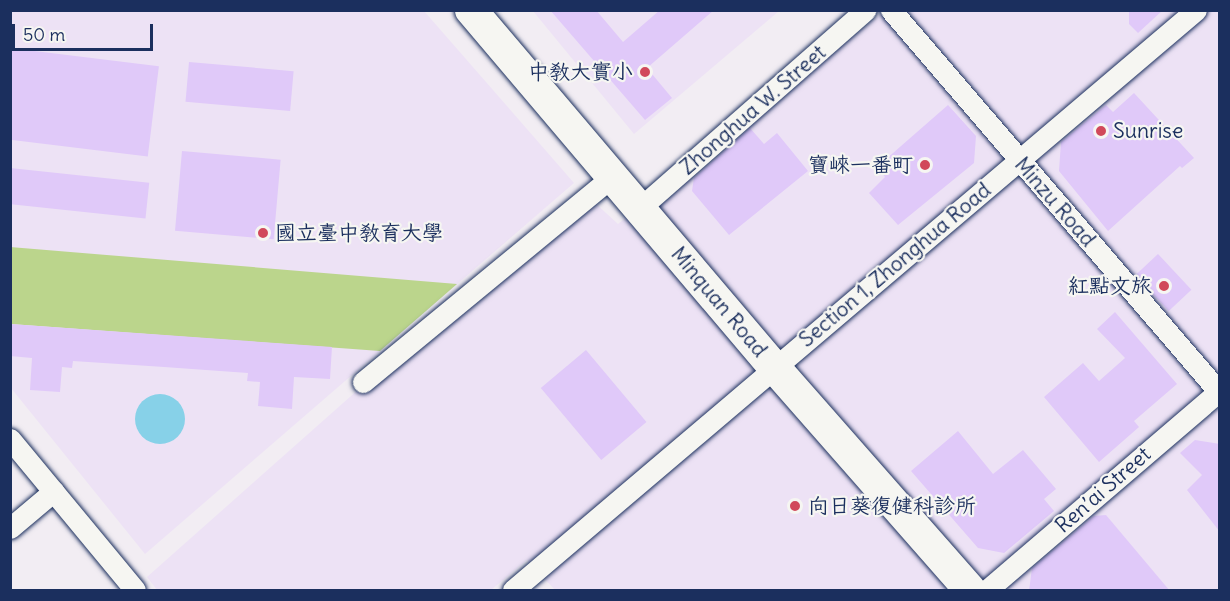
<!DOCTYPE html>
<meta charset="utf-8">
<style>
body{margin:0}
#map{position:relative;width:1230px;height:601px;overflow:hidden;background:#f2edf3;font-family:Delius,"LXGW WenKai TC",sans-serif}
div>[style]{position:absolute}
.built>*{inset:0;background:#ede2f5}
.green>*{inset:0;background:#bbd58c}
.water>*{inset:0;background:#87d1e8}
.round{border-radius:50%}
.building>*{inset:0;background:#e0c9f9;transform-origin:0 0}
.roads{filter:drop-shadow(0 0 2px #1b2f5e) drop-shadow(0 0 2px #1b2f5e)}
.street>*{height:21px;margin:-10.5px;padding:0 10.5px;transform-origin:10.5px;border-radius:10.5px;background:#f6f6f2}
.secondary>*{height:32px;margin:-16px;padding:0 16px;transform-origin:16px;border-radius:16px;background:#f6f6f2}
.dots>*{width:16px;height:16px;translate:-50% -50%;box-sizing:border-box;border:3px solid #f6f6f2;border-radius:50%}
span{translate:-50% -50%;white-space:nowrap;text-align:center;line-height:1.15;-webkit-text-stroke:4.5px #f6f6f2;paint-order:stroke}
.poi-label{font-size:21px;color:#1b2f5e}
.right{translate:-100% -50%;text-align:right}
.left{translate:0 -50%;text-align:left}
.street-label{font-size:21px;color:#1b2f5e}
.frame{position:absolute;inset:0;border:12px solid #1b2f5e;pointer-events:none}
.scale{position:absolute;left:12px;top:24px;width:141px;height:27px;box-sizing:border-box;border:3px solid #1b2f5e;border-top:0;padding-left:8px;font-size:18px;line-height:21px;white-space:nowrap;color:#1b2f5e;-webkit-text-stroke:4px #f6f6f2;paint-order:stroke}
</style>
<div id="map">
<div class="built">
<div style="clip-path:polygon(10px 11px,424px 11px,574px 183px,145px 554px,11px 388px)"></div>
<div style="clip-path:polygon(533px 11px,779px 11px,634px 134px)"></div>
<div style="clip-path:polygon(885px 11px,1219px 11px,1219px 590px,555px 590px,527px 560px,491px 590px,157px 590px,147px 577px,582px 191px,618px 224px)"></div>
</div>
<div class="green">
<div style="clip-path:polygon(10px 247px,457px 284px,380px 351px,11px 324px)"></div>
</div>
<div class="water">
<div class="round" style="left:135px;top:394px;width:50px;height:50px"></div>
</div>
<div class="building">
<div style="clip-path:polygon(550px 10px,596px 10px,623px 42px,660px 10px,714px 10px,647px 68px,672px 98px,645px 120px)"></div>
<div style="clip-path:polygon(1129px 10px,1163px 10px,1138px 33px,1129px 24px)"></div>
<div style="left:10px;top:48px;width:150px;height:91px;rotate:7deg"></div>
<div style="left:189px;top:62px;width:105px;height:40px;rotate:5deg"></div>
<div style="clip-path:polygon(1134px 93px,1194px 158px,1182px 168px,1180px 166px,1108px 231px,1059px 171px,1061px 142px,1106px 105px,1113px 112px)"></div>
<div style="clip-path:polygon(948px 105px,976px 136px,974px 163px,898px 225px,869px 193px,885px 177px,877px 167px)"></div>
<div style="clip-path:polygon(750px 128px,764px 144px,777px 133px,808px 171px,729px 235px,692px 191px,694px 178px)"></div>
<div style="left:182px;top:151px;width:99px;height:80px;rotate:5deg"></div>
<div style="left:10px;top:168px;width:140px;height:36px;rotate:6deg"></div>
<div style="left:1158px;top:254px;width:49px;height:31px;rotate:47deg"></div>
<div style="clip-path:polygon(1115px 312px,1177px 384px,1134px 421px,1139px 427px,1099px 462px,1044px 397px,1083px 363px,1099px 381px,1125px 358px,1097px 329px)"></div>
<div style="clip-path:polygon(10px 324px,332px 347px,330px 379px,294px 377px,292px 409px,258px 406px,260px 382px,247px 381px,248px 373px,164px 367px,73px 361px,72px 368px,62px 367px,60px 392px,30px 390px,32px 358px,10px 356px)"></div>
<div style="left:586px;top:350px;width:94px;height:59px;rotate:50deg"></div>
<div style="clip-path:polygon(958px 431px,993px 474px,1023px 450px,1056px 489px,1044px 499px,1054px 511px,1004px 553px,978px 548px,911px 471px)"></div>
<div style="clip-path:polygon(1195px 440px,1220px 444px,1220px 532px,1187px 490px,1202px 475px,1180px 453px)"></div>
<div style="clip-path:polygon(1106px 515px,1170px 591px,1029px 591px,1032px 568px,1094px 516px)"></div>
</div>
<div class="roads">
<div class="street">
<div style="left:891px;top:10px;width:505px;rotate:49.34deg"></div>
<div style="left:640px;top:208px;width:300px;rotate:-41.3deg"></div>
<div style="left:363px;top:382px;width:324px;rotate:-39.5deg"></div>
<div style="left:10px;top:439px;width:196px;rotate:50.4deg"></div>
<div style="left:10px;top:528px;width:57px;rotate:-40.1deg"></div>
<div style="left:513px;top:590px;width:896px;rotate:-40.34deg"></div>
<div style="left:987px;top:590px;width:307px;rotate:-40.6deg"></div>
</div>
<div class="secondary">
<div style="left:471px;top:10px;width:470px;rotate:49.7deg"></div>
<div style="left:775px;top:368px;width:295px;rotate:48.7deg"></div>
</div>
</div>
<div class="dots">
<div style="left:645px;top:72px;background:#d1495b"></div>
<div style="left:1101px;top:131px;background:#d1495b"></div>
<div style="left:925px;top:165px;background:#d1495b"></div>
<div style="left:263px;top:233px;background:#d1495b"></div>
<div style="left:1164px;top:286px;background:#d1495b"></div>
<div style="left:795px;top:506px;background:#d1495b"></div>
</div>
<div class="poi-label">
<span class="right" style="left:633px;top:72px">中教大實小</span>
<span class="left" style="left:1113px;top:131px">Sunrise</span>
<span class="right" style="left:913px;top:165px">寶崍一番町</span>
<span class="left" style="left:275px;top:233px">國立臺中教育大學</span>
<span class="right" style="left:1152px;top:286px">紅點文旅</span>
<span class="left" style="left:808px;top:506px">向日葵復健科診所</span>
</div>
<div class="street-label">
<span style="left:753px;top:110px;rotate:-41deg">Zhonghua W. Street</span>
<span style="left:1055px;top:202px;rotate:49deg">Minzu Road</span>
<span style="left:895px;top:265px;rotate:-40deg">Section 1, Zhonghua Road</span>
<span style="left:719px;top:302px;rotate:50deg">Minquan Road</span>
<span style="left:1103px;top:490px;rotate:-41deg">Ren’ai Street</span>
</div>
<div class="frame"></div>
<div class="scale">50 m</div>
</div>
